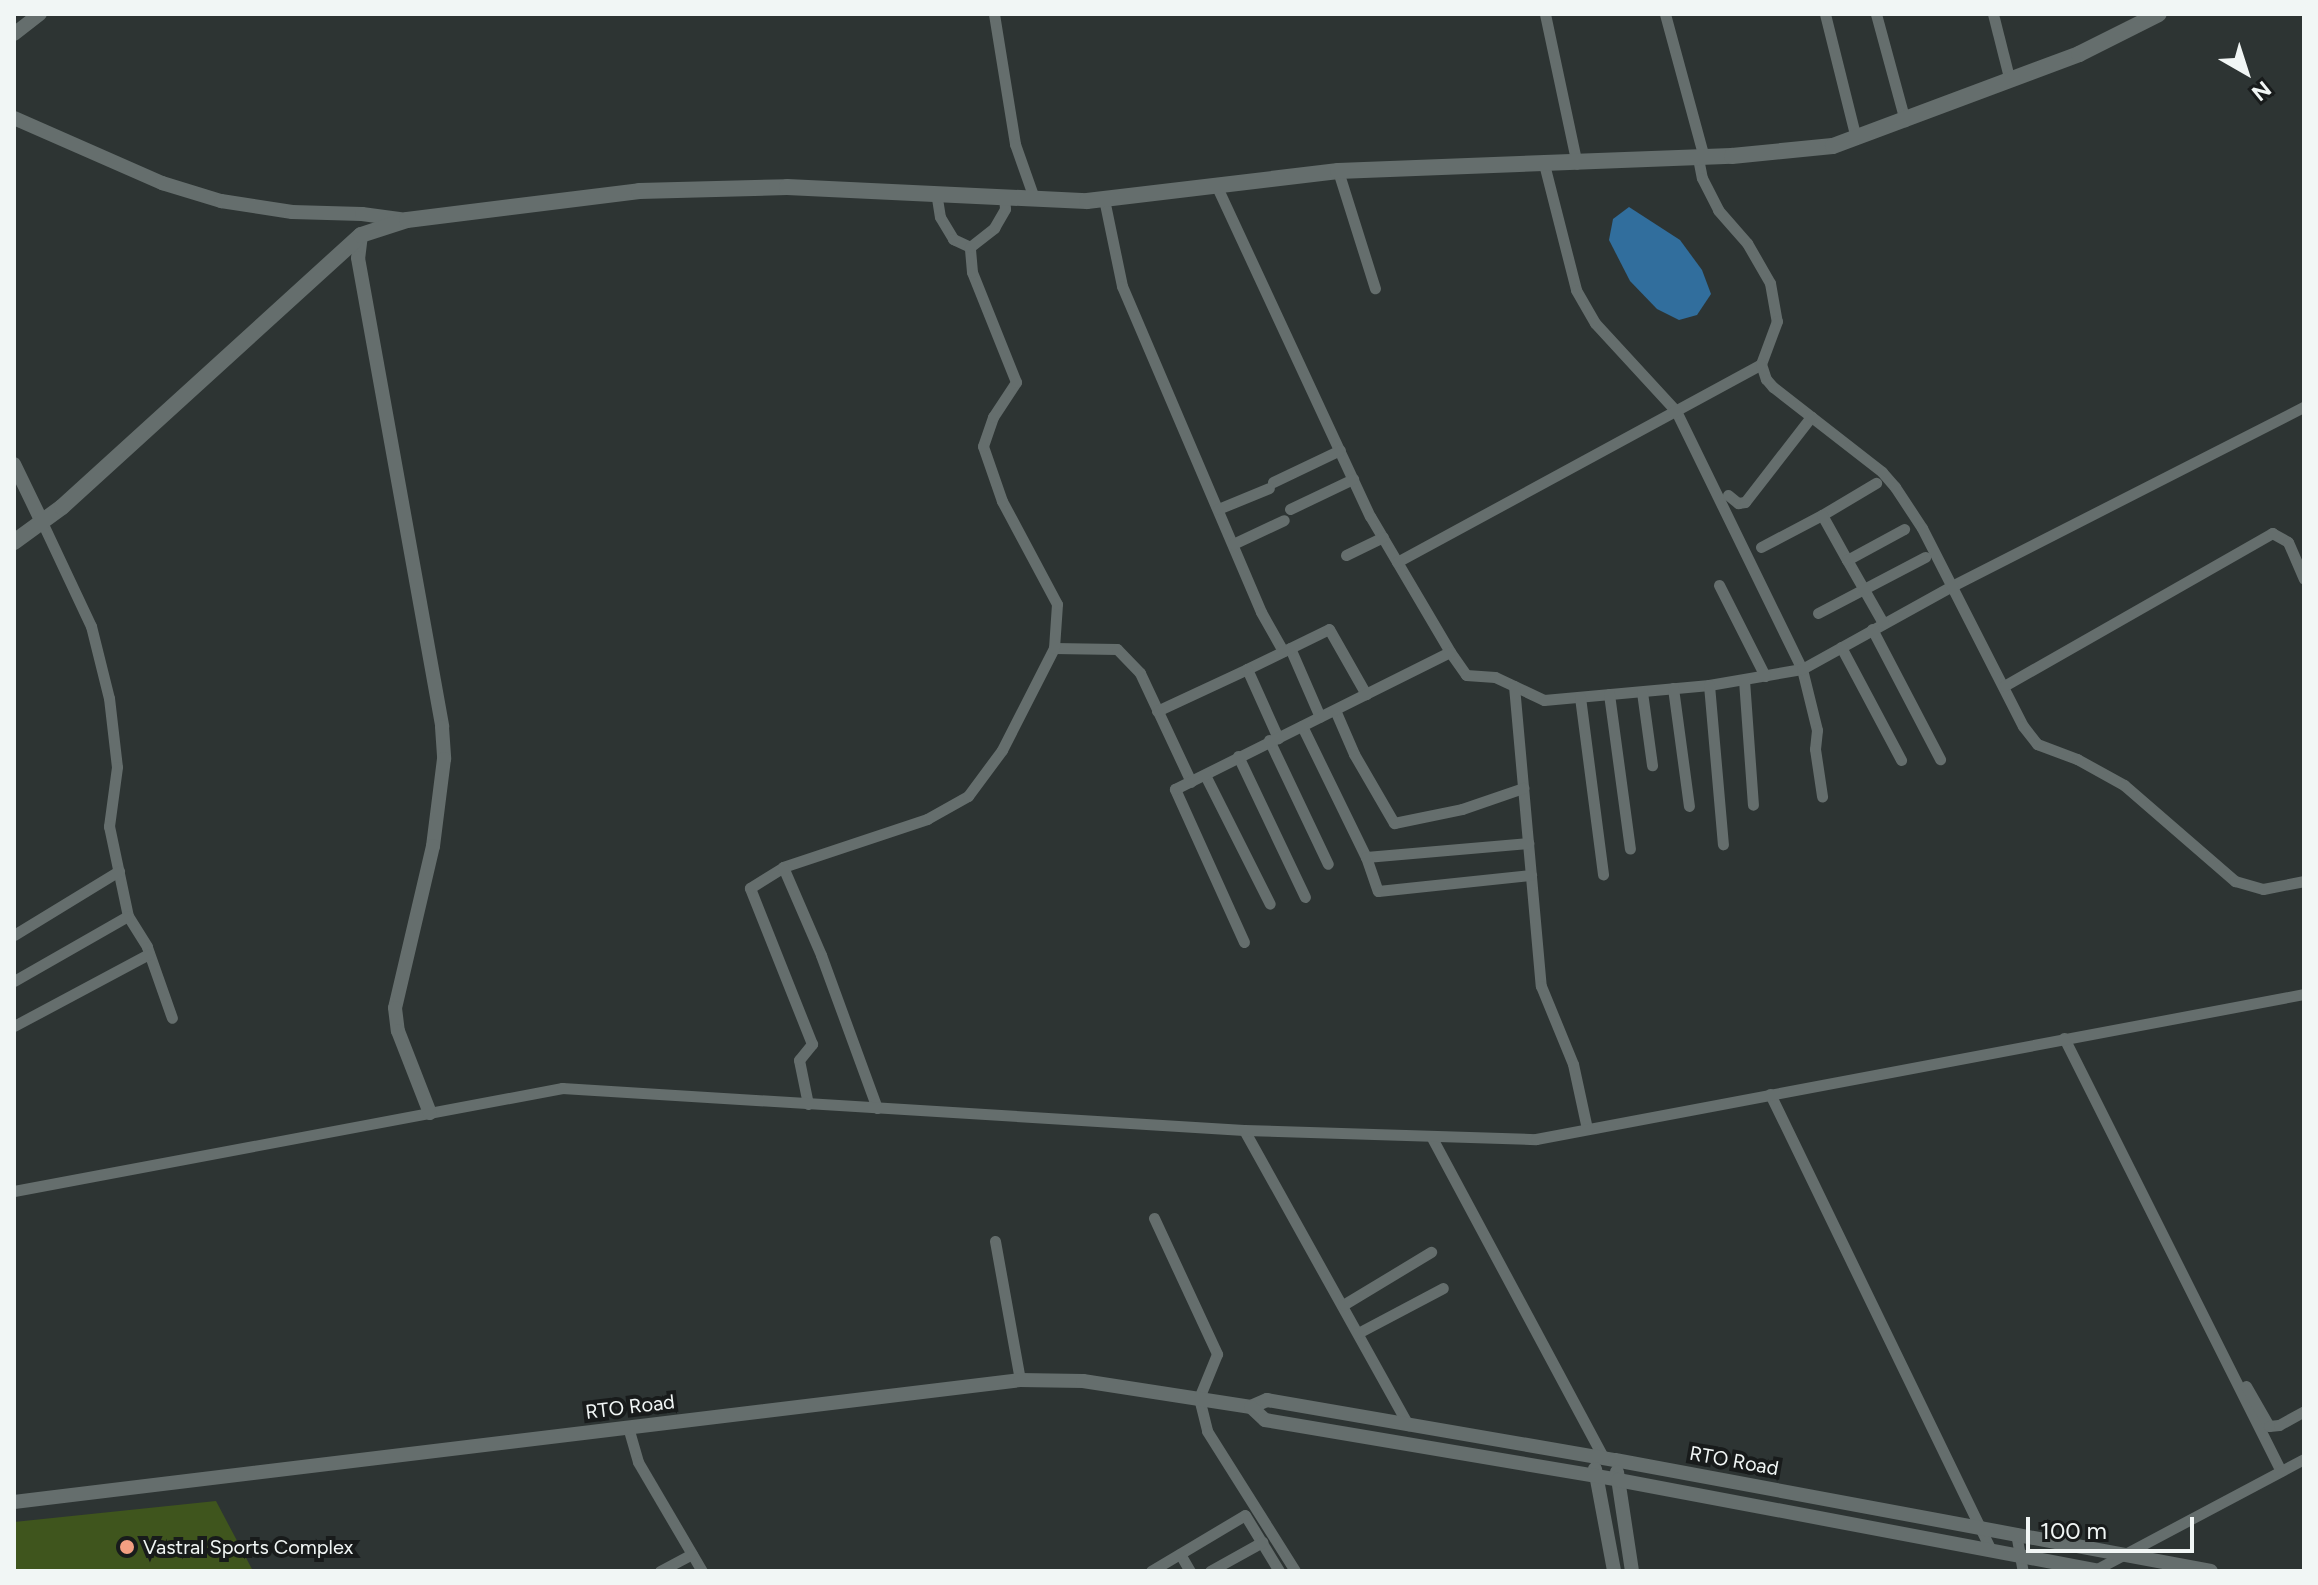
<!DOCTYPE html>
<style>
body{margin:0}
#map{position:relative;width:2318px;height:1585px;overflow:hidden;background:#2d3433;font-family:Figtree,sans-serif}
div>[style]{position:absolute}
.green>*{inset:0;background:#3f551d}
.water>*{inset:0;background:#316e9d}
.minor>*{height:11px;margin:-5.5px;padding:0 5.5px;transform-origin:5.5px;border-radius:5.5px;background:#656e6d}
.tertiary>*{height:14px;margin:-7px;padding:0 7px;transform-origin:7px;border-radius:7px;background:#656e6d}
.secondary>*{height:16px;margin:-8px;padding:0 8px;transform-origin:8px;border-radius:8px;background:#656e6d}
.dots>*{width:22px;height:22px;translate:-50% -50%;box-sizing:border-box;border:4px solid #181b1b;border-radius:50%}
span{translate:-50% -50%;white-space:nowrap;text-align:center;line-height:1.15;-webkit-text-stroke:8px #181b1b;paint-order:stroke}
.street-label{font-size:20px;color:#f1f6f5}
.poi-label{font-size:20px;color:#f1f6f5}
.left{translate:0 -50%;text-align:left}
.frame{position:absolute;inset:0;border:16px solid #f1f6f5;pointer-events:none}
.north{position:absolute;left:2206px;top:32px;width:80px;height:80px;-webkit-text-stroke:6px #181b1b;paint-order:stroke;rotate:141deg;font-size:22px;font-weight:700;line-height:32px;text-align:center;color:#f1f6f5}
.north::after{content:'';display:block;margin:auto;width:28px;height:36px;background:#f1f6f5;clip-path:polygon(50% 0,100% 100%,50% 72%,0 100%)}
.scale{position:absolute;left:2026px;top:1517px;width:168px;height:36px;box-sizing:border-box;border:4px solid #f1f6f5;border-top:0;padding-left:10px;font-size:24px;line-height:28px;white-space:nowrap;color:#f1f6f5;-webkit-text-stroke:6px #181b1b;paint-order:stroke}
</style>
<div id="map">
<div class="green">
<div style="clip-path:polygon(216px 1501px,253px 1571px,14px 1571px,14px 1522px)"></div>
</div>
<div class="water">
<div style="clip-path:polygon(1629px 207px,1680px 240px,1702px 270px,1711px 294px,1697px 315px,1679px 320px,1657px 309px,1630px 281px,1609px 240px,1613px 219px)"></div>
</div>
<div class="minor">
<div style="left:994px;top:14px;width:132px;rotate:80.8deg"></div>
<div style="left:1015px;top:144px;width:57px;rotate:70.6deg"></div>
<div style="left:1545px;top:14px;width:153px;rotate:78deg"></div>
<div style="left:1665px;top:14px;width:149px;rotate:74.8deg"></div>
<div style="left:1825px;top:14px;width:128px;rotate:76deg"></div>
<div style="left:1876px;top:14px;width:111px;rotate:74.8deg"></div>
<div style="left:1993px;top:14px;width:69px;rotate:75.8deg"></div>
<div style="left:1698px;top:158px;width:20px;rotate:79deg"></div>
<div style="left:1702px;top:178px;width:36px;rotate:63deg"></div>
<div style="left:1718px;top:210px;width:44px;rotate:48.7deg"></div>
<div style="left:1747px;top:243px;width:46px;rotate:60.1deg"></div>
<div style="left:1770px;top:283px;width:39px;rotate:80deg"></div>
<div style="left:1777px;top:321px;width:46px;rotate:110.4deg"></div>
<div style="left:1544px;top:164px;width:130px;rotate:75.7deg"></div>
<div style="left:1576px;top:290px;width:38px;rotate:60deg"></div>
<div style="left:1595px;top:323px;width:120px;rotate:47.4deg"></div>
<div style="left:1676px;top:411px;width:287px;rotate:64deg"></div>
<div style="left:1802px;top:669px;width:63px;rotate:76.2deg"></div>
<div style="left:1817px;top:730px;width:19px;rotate:96deg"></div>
<div style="left:1815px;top:749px;width:48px;rotate:81.5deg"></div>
<div style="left:1338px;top:171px;width:123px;rotate:72.5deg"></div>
<div style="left:1217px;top:187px;width:363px;rotate:65.1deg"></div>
<div style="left:1370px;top:516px;width:158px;rotate:59.5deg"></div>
<div style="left:1450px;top:652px;width:28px;rotate:55deg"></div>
<div style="left:1466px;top:675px;width:29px;rotate:4deg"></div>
<div style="left:1495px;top:677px;width:54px;rotate:25.1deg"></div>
<div style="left:1544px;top:700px;width:166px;rotate:-5.2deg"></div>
<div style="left:1709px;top:685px;width:94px;rotate:-9.8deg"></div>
<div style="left:1802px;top:669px;width:171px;rotate:-29deg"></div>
<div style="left:1952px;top:586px;width:395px;rotate:-27deg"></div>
<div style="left:936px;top:192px;width:25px;rotate:81deg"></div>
<div style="left:940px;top:217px;width:26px;rotate:59deg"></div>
<div style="left:953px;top:239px;width:19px;rotate:25deg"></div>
<div style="left:1104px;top:199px;width:89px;rotate:78.3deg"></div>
<div style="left:1122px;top:286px;width:354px;rotate:66.9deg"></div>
<div style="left:1261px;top:612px;width:45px;rotate:60.6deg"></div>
<div style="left:1273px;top:482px;width:74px;rotate:-25.5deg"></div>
<div style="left:1728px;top:495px;width:13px;rotate:39deg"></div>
<div style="left:1738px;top:503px;width:7px;rotate:-8deg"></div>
<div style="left:1745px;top:502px;width:108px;rotate:-52.2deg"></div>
<div style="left:1218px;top:509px;width:55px;rotate:-22.4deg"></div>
<div style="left:1290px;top:509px;width:70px;rotate:-25.5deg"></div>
<div style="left:1822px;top:515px;width:63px;rotate:-30.7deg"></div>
<div style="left:42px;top:522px;width:115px;rotate:64.8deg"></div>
<div style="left:91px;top:626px;width:74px;rotate:76deg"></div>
<div style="left:109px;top:698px;width:69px;rotate:83.4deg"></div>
<div style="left:117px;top:767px;width:60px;rotate:97.7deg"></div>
<div style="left:109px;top:826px;width:92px;rotate:78.1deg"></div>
<div style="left:128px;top:916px;width:36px;rotate:58deg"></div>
<div style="left:147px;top:947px;width:75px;rotate:70.6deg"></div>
<div style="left:1233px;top:544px;width:56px;rotate:-25.2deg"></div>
<div style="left:1761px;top:547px;width:69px;rotate:-27.7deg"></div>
<div style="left:1822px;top:515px;width:51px;rotate:60.9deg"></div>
<div style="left:1346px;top:555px;width:41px;rotate:-25.9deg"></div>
<div style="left:1397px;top:562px;width:414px;rotate:-28.5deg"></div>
<div style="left:1761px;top:364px;width:16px;rotate:72deg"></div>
<div style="left:1766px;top:379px;width:11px;rotate:49deg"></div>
<div style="left:1773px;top:387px;width:138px;rotate:37.9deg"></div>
<div style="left:1882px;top:472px;width:20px;rotate:49deg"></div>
<div style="left:1895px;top:487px;width:49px;rotate:56.6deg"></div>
<div style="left:1922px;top:528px;width:222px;rotate:63deg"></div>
<div style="left:2023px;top:726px;width:23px;rotate:52deg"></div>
<div style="left:2037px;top:744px;width:43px;rotate:20.6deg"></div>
<div style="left:2077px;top:759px;width:54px;rotate:29deg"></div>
<div style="left:2124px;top:785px;width:147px;rotate:40.9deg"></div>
<div style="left:2235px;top:881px;width:29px;rotate:16deg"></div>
<div style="left:2263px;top:889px;width:42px;rotate:-11deg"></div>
<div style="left:1719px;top:585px;width:102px;rotate:63.2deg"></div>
<div style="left:1818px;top:613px;width:121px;rotate:-27.6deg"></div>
<div style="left:1883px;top:623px;width:73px;rotate:-119.7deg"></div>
<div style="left:1847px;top:560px;width:65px;rotate:-28.5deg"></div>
<div style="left:1872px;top:629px;width:147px;rotate:62.4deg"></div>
<div style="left:1841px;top:647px;width:128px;rotate:62deg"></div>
<div style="left:1054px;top:648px;width:63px;rotate:0.9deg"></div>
<div style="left:1117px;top:649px;width:33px;rotate:46deg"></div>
<div style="left:1140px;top:673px;width:120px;rotate:64.9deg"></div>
<div style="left:1290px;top:648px;width:75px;rotate:66.5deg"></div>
<div style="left:1247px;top:669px;width:91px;rotate:-26deg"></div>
<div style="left:1329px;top:629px;width:75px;rotate:60.4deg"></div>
<div style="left:1744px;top:680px;width:125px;rotate:85.9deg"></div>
<div style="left:1709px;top:685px;width:160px;rotate:85deg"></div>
<div style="left:1514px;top:686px;width:301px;rotate:84.9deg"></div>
<div style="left:1541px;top:986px;width:84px;rotate:67.7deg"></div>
<div style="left:1573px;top:1064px;width:66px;rotate:77.8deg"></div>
<div style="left:2004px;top:686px;width:309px;rotate:-29.7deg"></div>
<div style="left:2272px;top:533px;width:18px;rotate:29deg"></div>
<div style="left:2288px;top:542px;width:40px;rotate:66.6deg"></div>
<div style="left:1673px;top:688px;width:119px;rotate:82.3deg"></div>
<div style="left:1642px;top:692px;width:74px;rotate:82.2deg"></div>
<div style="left:1609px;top:694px;width:156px;rotate:82.3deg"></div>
<div style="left:1580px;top:697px;width:179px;rotate:82.6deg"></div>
<div style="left:1335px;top:710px;width:48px;rotate:66.6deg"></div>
<div style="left:1354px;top:754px;width:80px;rotate:59.9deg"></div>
<div style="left:1394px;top:823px;width:69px;rotate:-11.6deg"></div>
<div style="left:1462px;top:809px;width:65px;rotate:-19deg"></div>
<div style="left:1157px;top:711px;width:99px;rotate:-25deg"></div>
<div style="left:1247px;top:669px;width:76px;rotate:65.8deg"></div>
<div style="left:1302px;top:726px;width:146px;rotate:64deg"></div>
<div style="left:1366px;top:857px;width:163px;rotate:-4.9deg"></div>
<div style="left:1269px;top:740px;width:137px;rotate:64.6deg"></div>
<div style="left:1238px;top:756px;width:156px;rotate:64.6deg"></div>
<div style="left:1205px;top:775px;width:144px;rotate:63.3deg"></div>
<div style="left:1366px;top:857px;width:36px;rotate:71deg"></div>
<div style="left:1378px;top:891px;width:154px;rotate:-6deg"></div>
<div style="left:783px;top:867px;width:152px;rotate:-18.4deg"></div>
<div style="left:927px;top:819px;width:47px;rotate:-29.3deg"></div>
<div style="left:968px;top:796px;width:57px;rotate:-53.5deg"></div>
<div style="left:1002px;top:750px;width:114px;rotate:-63deg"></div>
<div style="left:1054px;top:648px;width:44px;rotate:-86.1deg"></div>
<div style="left:1057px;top:604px;width:117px;rotate:-118.1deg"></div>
<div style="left:1002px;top:501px;width:58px;rotate:-109.1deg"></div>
<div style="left:983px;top:446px;width:31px;rotate:-71deg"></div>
<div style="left:993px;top:417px;width:42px;rotate:-56.7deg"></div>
<div style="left:1016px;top:382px;width:118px;rotate:-111.8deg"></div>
<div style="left:972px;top:272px;width:25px;rotate:-95deg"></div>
<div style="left:970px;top:247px;width:31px;rotate:-38deg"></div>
<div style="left:994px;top:228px;width:22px;rotate:-60deg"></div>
<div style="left:1005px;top:209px;width:13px;rotate:-94deg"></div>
<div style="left:14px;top:935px;width:123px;rotate:-31.4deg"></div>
<div style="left:1244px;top:942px;width:168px;rotate:-114.3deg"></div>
<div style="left:1175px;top:789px;width:307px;rotate:-26.5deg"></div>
<div style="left:14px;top:981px;width:131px;rotate:-29.7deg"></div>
<div style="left:14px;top:1026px;width:153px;rotate:-28.1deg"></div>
<div style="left:2064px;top:1038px;width:484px;rotate:63.4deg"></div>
<div style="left:1770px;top:1094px;width:504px;rotate:64.15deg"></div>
<div style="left:808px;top:1104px;width:45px;rotate:-101.6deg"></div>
<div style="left:799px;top:1060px;width:21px;rotate:-51deg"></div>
<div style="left:812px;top:1044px;width:168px;rotate:-111.7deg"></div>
<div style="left:750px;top:888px;width:39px;rotate:-32deg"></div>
<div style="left:783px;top:867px;width:96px;rotate:66.6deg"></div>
<div style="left:821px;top:955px;width:163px;rotate:69.9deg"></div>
<div style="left:1244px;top:1130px;width:338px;rotate:60.9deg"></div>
<div style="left:1431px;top:1136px;width:366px;rotate:61.8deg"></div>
<div style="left:14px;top:1191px;width:558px;rotate:-10.64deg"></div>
<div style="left:562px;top:1088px;width:683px;rotate:3.52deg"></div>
<div style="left:1244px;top:1130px;width:292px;rotate:1.8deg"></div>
<div style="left:1536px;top:1139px;width:782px;rotate:-10.69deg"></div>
<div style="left:1154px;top:1218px;width:150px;rotate:65.1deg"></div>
<div style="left:1217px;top:1354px;width:48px;rotate:112.2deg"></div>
<div style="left:1199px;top:1398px;width:34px;rotate:76deg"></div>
<div style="left:1207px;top:1431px;width:165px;rotate:57.8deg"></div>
<div style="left:995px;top:1241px;width:141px;rotate:79.8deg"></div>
<div style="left:1343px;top:1305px;width:103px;rotate:-31.1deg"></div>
<div style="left:1358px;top:1333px;width:96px;rotate:-27.9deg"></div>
<div style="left:2246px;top:1386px;width:46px;rotate:60.1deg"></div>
<div style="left:2269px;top:1426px;width:10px;rotate:-6deg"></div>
<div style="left:2279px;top:1425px;width:29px;rotate:-29deg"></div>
<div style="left:628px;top:1427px;width:36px;rotate:74deg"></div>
<div style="left:638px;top:1462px;width:126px;rotate:59.6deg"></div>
<div style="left:2016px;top:1533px;width:39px;rotate:80deg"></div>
<div style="left:1180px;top:1554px;width:20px;rotate:60deg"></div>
<div style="left:2095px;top:1570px;width:237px;rotate:-28deg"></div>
<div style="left:660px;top:1571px;width:36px;rotate:-28deg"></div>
<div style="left:1151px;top:1571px;width:109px;rotate:-30.8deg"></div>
<div style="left:1245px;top:1515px;width:66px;rotate:58.7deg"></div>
<div style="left:1210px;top:1571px;width:60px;rotate:-29.1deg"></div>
</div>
<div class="tertiary">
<div style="left:14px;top:34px;width:33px;rotate:-38deg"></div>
<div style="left:14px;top:118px;width:162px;rotate:23.7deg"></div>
<div style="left:162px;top:183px;width:62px;rotate:17deg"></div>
<div style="left:221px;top:201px;width:72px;rotate:8.8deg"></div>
<div style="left:292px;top:212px;width:70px;rotate:1.6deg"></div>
<div style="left:362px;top:214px;width:45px;rotate:7.6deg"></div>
<div style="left:361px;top:235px;width:23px;rotate:97deg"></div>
<div style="left:358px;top:258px;width:476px;rotate:79.8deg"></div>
<div style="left:442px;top:727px;width:32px;rotate:86deg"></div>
<div style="left:444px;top:759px;width:88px;rotate:97.2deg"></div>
<div style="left:433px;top:846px;width:166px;rotate:103.2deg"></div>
<div style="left:395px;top:1008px;width:23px;rotate:83deg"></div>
<div style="left:398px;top:1031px;width:88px;rotate:68.7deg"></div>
<div style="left:14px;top:464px;width:64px;rotate:64.2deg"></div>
<div style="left:1251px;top:1407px;width:17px;rotate:-24deg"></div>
<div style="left:1267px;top:1400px;width:353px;rotate:9.8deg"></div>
<div style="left:1615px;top:1460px;width:606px;rotate:10.55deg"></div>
<div style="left:1595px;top:1469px;width:104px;rotate:79.4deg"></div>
<div style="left:1617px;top:1472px;width:100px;rotate:81.4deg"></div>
<div style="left:14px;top:1502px;width:1013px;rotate:-6.91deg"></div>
<div style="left:1020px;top:1380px;width:63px;rotate:0.9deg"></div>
<div style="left:1083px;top:1381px;width:170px;rotate:8.8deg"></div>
<div style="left:1251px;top:1407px;width:19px;rotate:43deg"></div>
<div style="left:1265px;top:1420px;width:358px;rotate:9.6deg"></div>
<div style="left:1618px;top:1480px;width:491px;rotate:10.7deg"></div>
</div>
<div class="secondary">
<div style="left:14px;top:542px;width:59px;rotate:-36.1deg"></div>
<div style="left:62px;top:507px;width:404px;rotate:-42.3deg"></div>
<div style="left:361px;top:235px;width:48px;rotate:-18.1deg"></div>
<div style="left:407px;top:220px;width:234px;rotate:-7.1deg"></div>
<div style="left:639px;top:191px;width:148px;rotate:-1.5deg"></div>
<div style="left:787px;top:187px;width:300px;rotate:2.7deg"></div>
<div style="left:1087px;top:201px;width:253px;rotate:-6.8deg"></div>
<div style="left:1338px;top:171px;width:394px;rotate:-2.2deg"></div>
<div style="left:1732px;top:156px;width:101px;rotate:-5.7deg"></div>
<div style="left:1833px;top:146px;width:263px;rotate:-20.5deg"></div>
<div style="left:2079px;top:54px;width:89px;rotate:-26.6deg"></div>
</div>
<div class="dots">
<div style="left:127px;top:1547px;background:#f39f82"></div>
</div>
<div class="street-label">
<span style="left:630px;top:1407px;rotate:-7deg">RTO Road</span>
<span style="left:1734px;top:1461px;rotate:10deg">RTO Road</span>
</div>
<div class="poi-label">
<span class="left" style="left:143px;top:1547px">Vastral Sports Complex</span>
</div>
<div class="frame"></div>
<div class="north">N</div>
<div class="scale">100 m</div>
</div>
